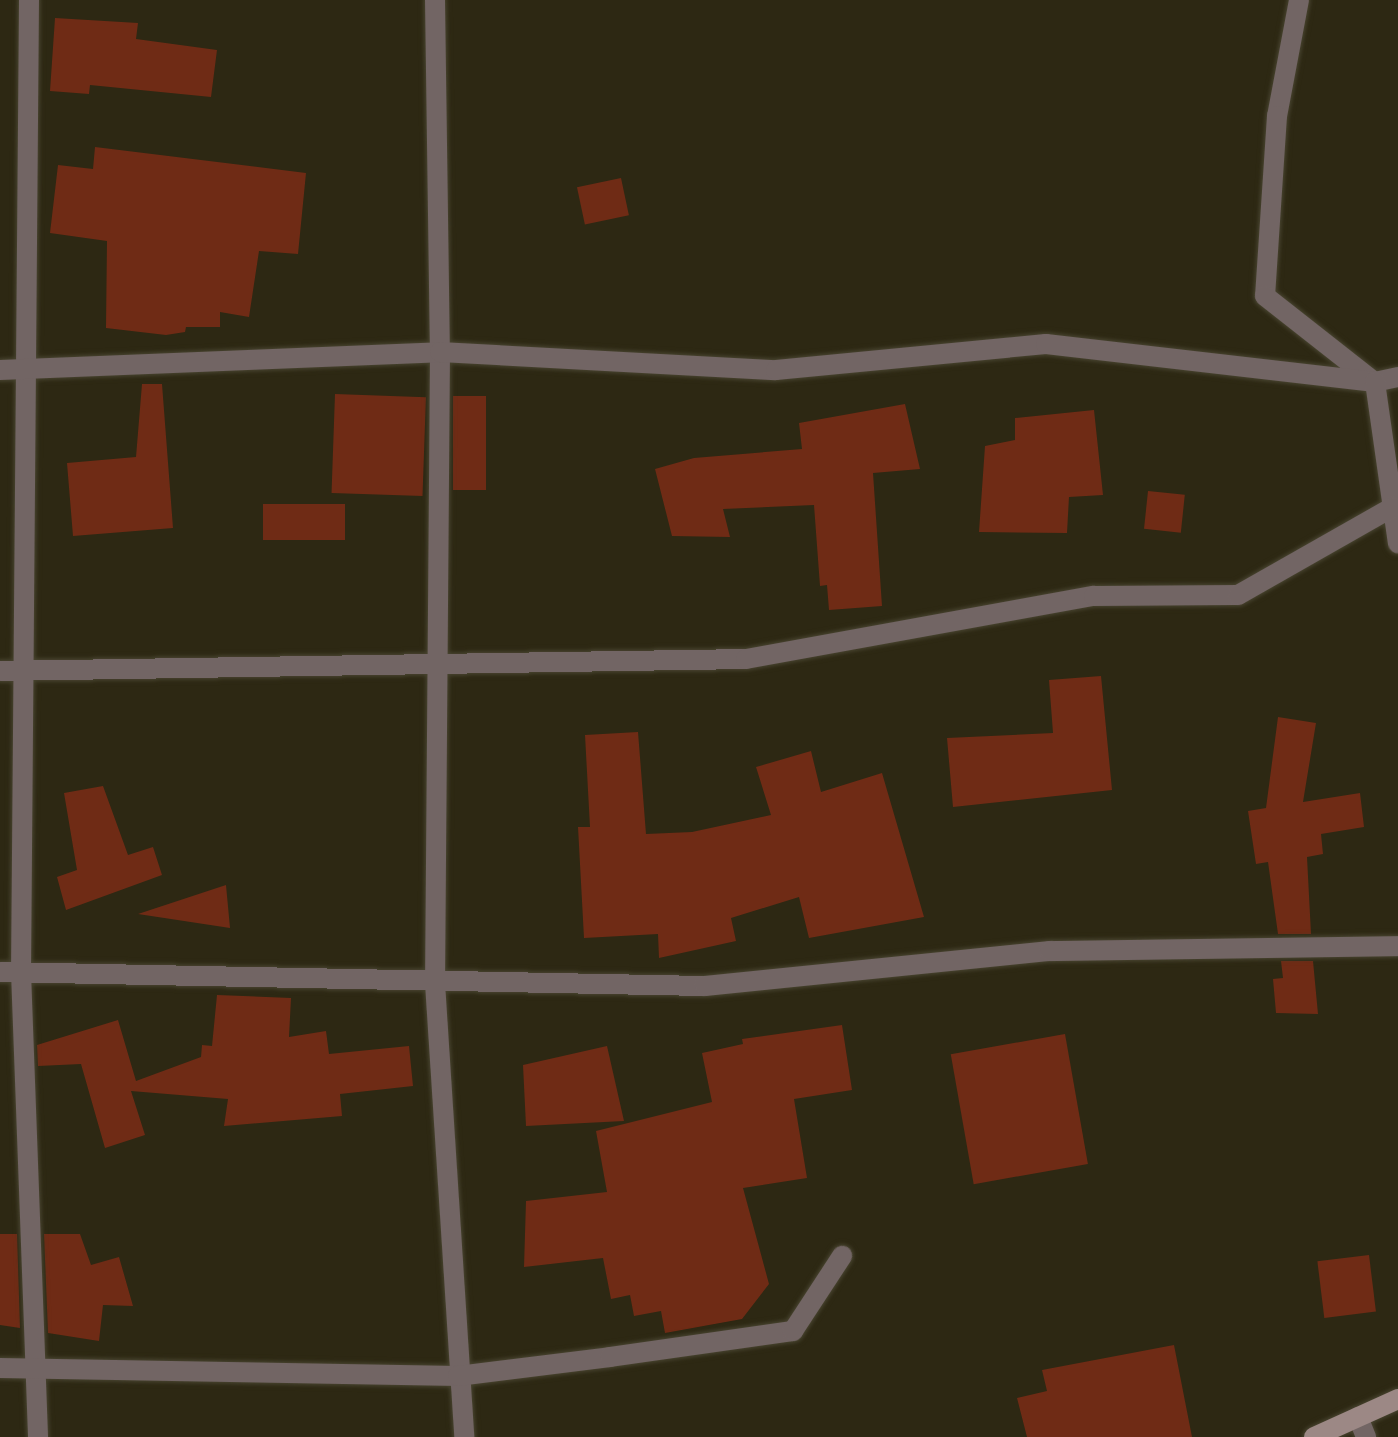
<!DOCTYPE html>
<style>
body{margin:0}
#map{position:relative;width:1398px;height:1437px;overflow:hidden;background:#2d2813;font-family:"Fira Sans Condensed",sans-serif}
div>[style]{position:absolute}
.building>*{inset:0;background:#6f2b15;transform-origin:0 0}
.roads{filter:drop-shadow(0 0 2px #484430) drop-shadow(0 0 2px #484430)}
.street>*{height:20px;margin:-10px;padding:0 10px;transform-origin:10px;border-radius:10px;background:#726564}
.secondary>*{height:20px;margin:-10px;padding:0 10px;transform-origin:10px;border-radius:10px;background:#9c8885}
span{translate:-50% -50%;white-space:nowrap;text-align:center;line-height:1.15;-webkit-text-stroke:8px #2d2813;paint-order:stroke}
</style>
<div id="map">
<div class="building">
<div style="clip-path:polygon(55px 18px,138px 23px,136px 39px,217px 50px,211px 97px,90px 85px,89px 94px,50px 91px)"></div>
<div style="clip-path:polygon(95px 147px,306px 173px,298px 254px,259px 251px,249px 317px,220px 312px,220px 327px,186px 327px,185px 332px,166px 335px,106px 328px,107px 241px,50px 233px,58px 165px,93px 169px)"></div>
<div style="left:621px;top:178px;width:38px;height:45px;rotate:78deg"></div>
<div style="clip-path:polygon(142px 384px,162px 384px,173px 528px,73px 536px,67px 463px,136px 457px)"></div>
<div style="left:335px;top:394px;width:91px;height:99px;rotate:2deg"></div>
<div style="left:486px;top:396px;width:94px;height:33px;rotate:90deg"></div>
<div style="clip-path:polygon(905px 404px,920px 469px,873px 473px,882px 606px,829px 610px,827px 585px,820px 586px,814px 505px,723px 509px,730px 537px,672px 536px,655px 469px,694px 458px,802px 449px,799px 423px)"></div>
<div style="clip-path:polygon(1094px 410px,1103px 495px,1069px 497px,1067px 533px,979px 532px,985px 446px,1015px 440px,1015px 418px)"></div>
<div style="left:1148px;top:491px;width:37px;height:38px;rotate:6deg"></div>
<div style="left:345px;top:504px;width:36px;height:82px;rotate:90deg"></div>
<div style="clip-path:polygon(1101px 676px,1112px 790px,953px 807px,947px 738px,1053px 733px,1049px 680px)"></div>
<div style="clip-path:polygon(1278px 717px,1316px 723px,1303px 802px,1360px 793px,1364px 827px,1321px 834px,1323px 854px,1307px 857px,1311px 934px,1278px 934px,1268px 862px,1256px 864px,1248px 811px,1266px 808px)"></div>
<div style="clip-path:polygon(638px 732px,646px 834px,692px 832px,771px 815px,756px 767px,811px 751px,821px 792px,882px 773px,924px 917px,809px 938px,799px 897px,731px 918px,736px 941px,659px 958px,658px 934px,584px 938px,578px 827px,590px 827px,585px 735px)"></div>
<div style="clip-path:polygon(103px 786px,128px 855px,153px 847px,162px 875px,66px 910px,57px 877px,77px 870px,64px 793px)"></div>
<div style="clip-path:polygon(226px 885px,230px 928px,138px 914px)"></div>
<div style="clip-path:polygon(1281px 961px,1313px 961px,1318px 1014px,1276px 1013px,1273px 979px,1283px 978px)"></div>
<div style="clip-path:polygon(217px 995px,291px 998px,289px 1037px,326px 1031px,329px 1054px,409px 1046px,413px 1086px,340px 1094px,342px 1116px,224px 1126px,228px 1099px,131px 1091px,145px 1135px,105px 1148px,81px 1064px,38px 1066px,37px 1045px,118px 1020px,136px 1081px,201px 1057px,202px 1045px,212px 1046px)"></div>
<div style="clip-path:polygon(842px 1025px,852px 1090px,794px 1099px,807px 1178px,743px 1188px,769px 1284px,742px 1319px,665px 1333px,661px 1311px,634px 1316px,630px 1295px,611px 1299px,603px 1258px,524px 1267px,526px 1201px,607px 1192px,596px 1131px,712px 1102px,702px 1053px,743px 1044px,742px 1039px)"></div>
<div style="left:1065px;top:1034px;width:132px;height:116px;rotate:80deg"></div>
<div style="clip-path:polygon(607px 1046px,624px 1121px,526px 1126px,523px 1065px)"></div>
<div style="clip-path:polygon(0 1234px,17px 1234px,20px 1328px,0 1325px)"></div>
<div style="clip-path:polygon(44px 1234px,80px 1234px,91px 1265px,119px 1257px,133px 1306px,103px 1305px,99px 1341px,48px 1333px)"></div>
<div style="left:1369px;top:1255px;width:57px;height:52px;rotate:83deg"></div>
<div style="clip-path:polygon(1174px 1345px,1192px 1437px,1027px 1437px,1017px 1398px,1047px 1391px,1042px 1370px)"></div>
</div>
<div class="roads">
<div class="street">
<div style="left:29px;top:0;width:972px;rotate:90.47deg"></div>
<div style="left:21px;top:972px;width:465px;rotate:87.9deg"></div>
<div style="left:435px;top:0;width:352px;rotate:89.2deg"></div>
<div style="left:440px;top:352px;width:631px;rotate:90.45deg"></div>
<div style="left:435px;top:983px;width:455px;rotate:86.3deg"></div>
<div style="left:1299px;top:0;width:118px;rotate:100.7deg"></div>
<div style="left:1277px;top:116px;width:180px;rotate:93.8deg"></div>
<div style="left:1265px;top:296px;width:137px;rotate:38.2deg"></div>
<div style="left:0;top:370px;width:440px;rotate:-2.3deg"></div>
<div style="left:440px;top:352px;width:336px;rotate:3.1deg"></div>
<div style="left:776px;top:370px;width:271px;rotate:-5.5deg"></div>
<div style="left:1046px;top:344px;width:331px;rotate:6.6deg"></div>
<div style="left:1398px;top:377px;width:24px;rotate:168deg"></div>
<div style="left:1375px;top:382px;width:163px;rotate:81.9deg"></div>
<div style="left:0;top:671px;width:746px;rotate:-0.92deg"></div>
<div style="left:746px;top:659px;width:354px;rotate:-10.3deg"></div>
<div style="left:1094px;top:596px;width:144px;rotate:-0.4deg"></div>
<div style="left:1238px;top:595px;width:178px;rotate:-29.6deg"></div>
<div style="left:0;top:972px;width:705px;rotate:1.14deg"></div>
<div style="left:705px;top:986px;width:347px;rotate:-5.8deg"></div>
<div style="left:1050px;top:951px;width:348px;rotate:-0.8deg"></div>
<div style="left:0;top:1368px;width:458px;rotate:1deg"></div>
<div style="left:458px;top:1376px;width:153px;rotate:-7.1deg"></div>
<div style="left:610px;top:1357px;width:185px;rotate:-8.1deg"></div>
<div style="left:793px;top:1331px;width:90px;rotate:-56.8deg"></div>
<div style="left:1358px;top:1417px;width:22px;rotate:68deg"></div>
</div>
<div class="secondary">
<div style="left:1314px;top:1437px;width:92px;rotate:-24.3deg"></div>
</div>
</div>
</div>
